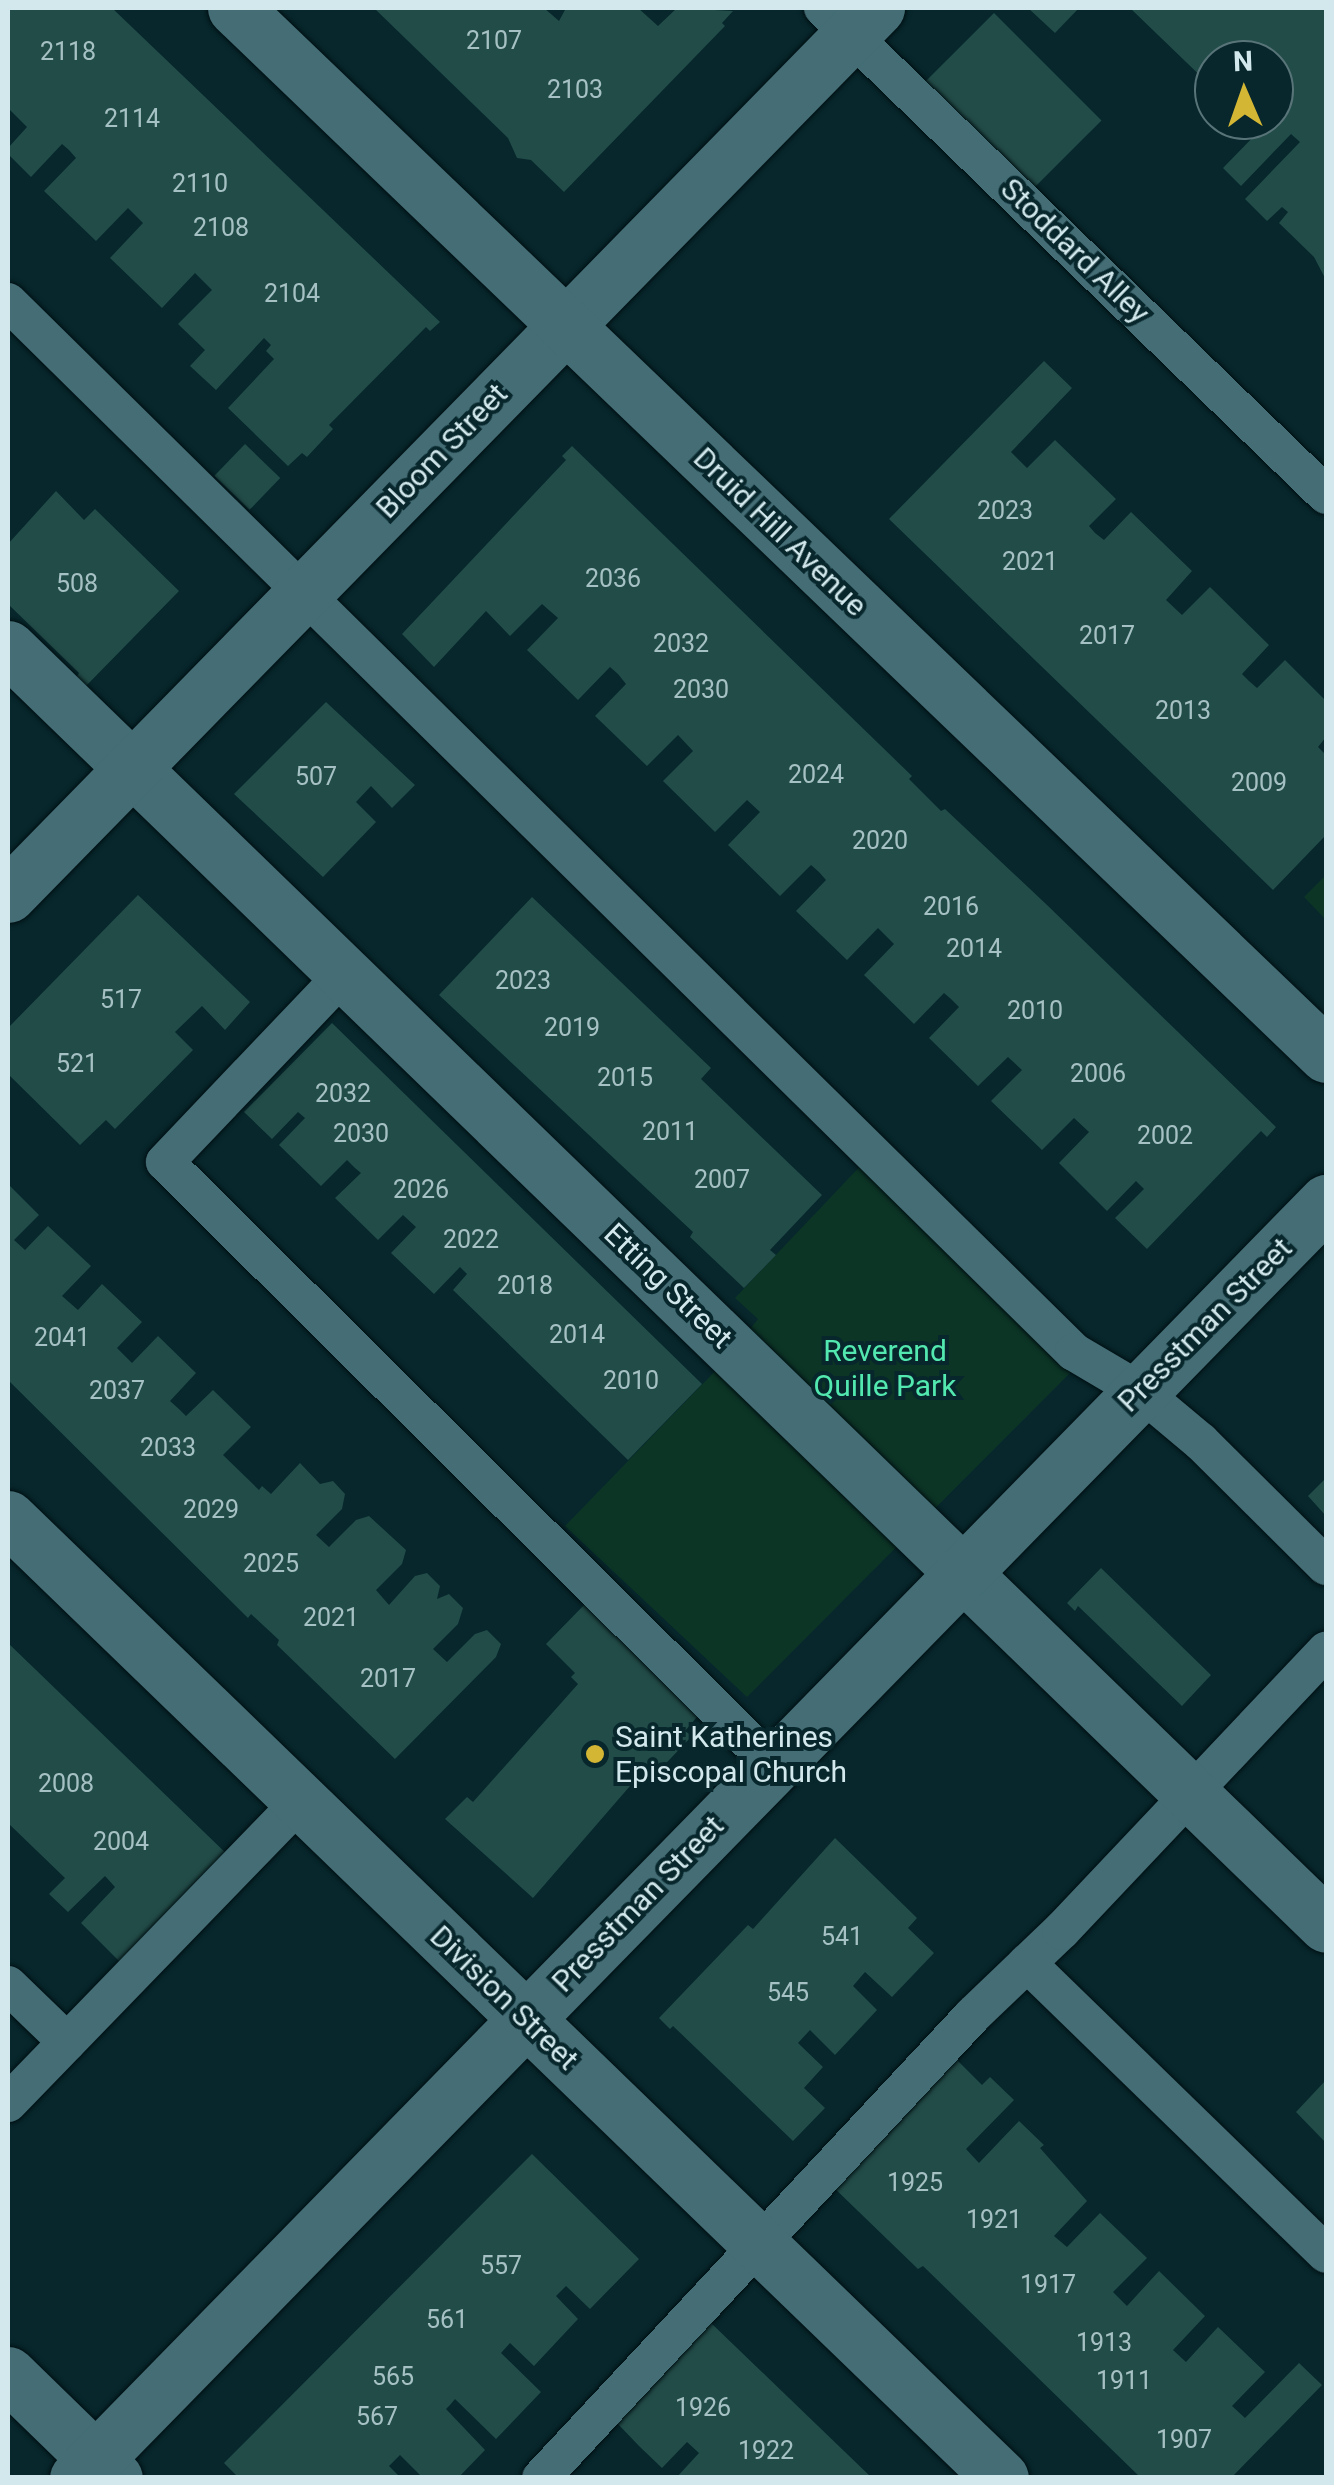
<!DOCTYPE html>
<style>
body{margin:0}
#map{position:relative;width:1334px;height:2485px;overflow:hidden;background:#07272c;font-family:Roboto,sans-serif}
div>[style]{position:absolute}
.green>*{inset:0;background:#0c3526}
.building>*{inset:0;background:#224c48;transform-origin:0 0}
.roads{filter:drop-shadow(0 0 2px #000f12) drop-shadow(0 0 2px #000f12)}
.service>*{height:38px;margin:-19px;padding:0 19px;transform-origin:19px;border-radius:19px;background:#446d75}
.minor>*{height:55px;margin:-27.5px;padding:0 27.5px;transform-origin:27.5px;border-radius:27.5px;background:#446d75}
.tertiary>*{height:55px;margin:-27.5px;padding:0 27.5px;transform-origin:27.5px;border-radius:27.5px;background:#446d75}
.secondary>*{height:55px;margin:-27.5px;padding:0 27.5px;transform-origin:27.5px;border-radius:27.5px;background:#446d75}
.dots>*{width:28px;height:28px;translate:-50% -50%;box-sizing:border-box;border:5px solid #07272c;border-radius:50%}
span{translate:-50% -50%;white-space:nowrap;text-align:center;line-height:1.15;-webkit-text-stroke:8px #07272c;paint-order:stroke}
.number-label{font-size:25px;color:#a6c1c3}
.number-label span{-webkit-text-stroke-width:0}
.street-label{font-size:30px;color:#d2e8ec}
.park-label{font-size:30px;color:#52e8b0}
.poi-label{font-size:30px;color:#d2e8ec}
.left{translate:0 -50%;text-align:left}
.frame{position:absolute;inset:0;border:10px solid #d2e8ec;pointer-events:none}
.north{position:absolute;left:1194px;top:40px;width:100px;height:100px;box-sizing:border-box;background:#07272c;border:2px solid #587479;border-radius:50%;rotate:358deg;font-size:28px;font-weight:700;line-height:40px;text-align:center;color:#d2e8ec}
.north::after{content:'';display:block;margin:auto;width:35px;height:45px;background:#d4b635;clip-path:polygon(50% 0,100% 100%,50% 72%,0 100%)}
</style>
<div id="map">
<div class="green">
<div style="clip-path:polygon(1326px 875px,1326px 920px,1304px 897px)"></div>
<div style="clip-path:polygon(867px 1159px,1076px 1367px,747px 1697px,565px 1526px,721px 1365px,758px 1319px,735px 1298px)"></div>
</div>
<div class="building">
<div style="clip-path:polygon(8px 8px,112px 8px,440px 322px,430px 331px,426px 327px,329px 425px,333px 429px,307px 457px,302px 453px,288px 466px,228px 408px,274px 359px,266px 351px,271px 345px,264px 338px,216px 390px,190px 366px,205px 350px,178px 324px,212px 290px,195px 273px,162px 308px,110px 258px,143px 223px,128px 208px,96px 241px,44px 191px,76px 158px,69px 150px,62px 144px,31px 177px,8px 154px,8px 148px,27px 127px,8px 108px)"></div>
<div style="clip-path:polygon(374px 8px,544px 8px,559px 21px,566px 8px,638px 8px,658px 26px,677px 8px,733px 11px,722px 23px,725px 26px,564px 192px,531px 160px,517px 158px,508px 138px)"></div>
<div style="clip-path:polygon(1028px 8px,1079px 8px,1055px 33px)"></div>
<div style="clip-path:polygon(1130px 8px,1326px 8px,1326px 280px,1314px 257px,1279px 223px,1288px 212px,1282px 207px,1267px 221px,1245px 199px,1300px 142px,1291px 134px,1241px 186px,1223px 168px,1258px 132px,1245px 120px,1274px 120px,1274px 60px,1214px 60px,1214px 89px)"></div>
<div style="left:994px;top:13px;width:152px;height:98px;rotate:45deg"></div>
<div style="clip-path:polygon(1044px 361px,1072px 388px,1011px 452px,1027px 468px,1055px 440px,1116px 499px,1089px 526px,1095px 533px,1104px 540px,1131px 512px,1192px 571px,1166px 600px,1182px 615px,1210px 587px,1269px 645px,1242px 674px,1249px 681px,1257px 688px,1285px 660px,1326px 701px,1326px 737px,1318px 747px,1326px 755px,1326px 835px,1273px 890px,889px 519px)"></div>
<div style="left:245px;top:444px;width:49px;height:44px;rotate:44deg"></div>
<div style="clip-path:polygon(572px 446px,912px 776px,909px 779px,941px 811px,945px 809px,1047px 905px,1276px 1127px,1267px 1137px,1261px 1131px,1147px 1249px,1115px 1218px,1144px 1189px,1136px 1181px,1107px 1211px,1059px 1163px,1089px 1132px,1074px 1118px,1042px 1150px,991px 1101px,1022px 1070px,1008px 1057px,978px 1086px,929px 1038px,959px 1007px,951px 999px,944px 993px,914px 1024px,864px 975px,894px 944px,878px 928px,847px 960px,796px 911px,826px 880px,819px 872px,811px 865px,780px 896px,728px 845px,760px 812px,747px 800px,715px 832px,663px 781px,693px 751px,678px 735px,647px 766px,595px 716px,626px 684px,618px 674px,610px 667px,578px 700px,527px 650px,558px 618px,542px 604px,510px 636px,486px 611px,434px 667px,402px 634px,566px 460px,562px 456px)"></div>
<div style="clip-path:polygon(56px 491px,84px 520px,95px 509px,179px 591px,86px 686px,75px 679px,79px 673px,8px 604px,8px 544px)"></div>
<div style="clip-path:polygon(326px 702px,415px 785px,392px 808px,371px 786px,356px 802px,376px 822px,323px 877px,234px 794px)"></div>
<div style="clip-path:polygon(138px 895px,250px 1002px,225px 1030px,202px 1006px,175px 1032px,193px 1050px,115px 1129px,106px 1120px,80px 1145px,8px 1074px,8px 1028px)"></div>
<div style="clip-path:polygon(532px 897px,711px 1068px,701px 1079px,822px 1195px,770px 1250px,776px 1255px,744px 1288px,690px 1237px,693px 1232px,439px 995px)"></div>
<div style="clip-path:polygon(332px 1023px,702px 1384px,628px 1460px,453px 1290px,467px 1274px,460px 1267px,434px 1294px,391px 1253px,416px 1227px,403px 1215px,378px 1240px,335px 1198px,361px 1173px,355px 1168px,347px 1160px,321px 1186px,279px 1145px,305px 1118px,298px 1112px,272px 1139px,244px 1112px)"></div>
<div style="clip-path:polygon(8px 1184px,39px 1215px,14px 1240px,25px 1250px,48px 1226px,91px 1266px,62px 1296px,78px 1310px,102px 1284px,142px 1322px,117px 1348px,132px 1363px,158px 1336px,196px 1373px,170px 1401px,180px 1410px,186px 1416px,213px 1390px,251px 1427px,223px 1455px,259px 1490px,262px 1486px,271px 1494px,300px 1463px,320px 1484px,333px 1481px,345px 1494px,342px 1509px,316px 1535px,329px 1547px,356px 1520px,369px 1516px,406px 1550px,402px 1564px,376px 1590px,389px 1605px,415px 1576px,427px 1573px,440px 1586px,437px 1599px,449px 1594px,463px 1608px,458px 1624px,433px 1649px,447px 1662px,475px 1634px,487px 1630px,501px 1644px,496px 1657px,395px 1759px,277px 1645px,279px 1640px,251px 1614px,248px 1618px,8px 1380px)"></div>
<div style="clip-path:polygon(1326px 1478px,1326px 1516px,1308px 1496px)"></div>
<div style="clip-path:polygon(1101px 1568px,1211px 1675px,1182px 1706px,1078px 1606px,1075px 1611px,1067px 1603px)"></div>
<div style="clip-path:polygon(585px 1604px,702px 1711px,685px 1731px,692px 1736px,651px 1779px,643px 1771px,533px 1898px,445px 1819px,467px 1797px,473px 1802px,578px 1684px,571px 1677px,575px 1673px,546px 1644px)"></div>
<div style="clip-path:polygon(8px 1643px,231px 1858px,125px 1967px,81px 1923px,115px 1887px,105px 1876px,68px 1912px,49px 1894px,65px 1878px,8px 1823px)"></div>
<div style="clip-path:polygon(835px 1838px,917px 1918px,908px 1928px,934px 1953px,892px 1997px,865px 1972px,853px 1986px,877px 2010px,835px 2055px,810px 2030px,798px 2043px,823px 2067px,804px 2088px,825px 2108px,793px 2141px,673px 2026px,670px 2029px,659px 2018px,748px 1925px,753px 1929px)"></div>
<div style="clip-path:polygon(953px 2056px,982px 2085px,990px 2077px,1014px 2100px,966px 2149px,979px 2163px,1019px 2121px,1044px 2145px,1040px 2148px,1087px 2201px,1054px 2236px,1067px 2247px,1100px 2213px,1147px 2258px,1113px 2292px,1127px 2306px,1159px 2271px,1205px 2316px,1173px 2350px,1186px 2362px,1218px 2327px,1265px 2372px,1232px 2406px,1245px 2418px,1299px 2363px,1322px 2385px,1231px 2478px,1141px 2478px,923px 2266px,918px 2269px,829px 2183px)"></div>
<div style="clip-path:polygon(1326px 2080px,1326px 2143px,1296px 2112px)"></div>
<div style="clip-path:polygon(532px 2154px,639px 2259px,590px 2309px,566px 2286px,556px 2296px,578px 2319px,534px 2366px,510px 2343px,501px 2353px,541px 2392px,496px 2439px,455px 2399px,450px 2405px,446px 2409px,485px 2450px,458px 2478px,423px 2478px,400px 2455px,389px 2466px,401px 2478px,239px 2478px,224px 2463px)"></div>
<div style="clip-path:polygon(711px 2323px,872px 2478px,676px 2478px,699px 2453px,687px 2442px,662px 2468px,639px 2446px,617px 2423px)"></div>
</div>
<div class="roads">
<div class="service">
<div style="left:823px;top:8px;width:700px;rotate:44.07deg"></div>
<div style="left:8px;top:302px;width:1496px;rotate:44.57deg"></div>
<div style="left:1074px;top:1352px;width:77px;rotate:30.6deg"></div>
<div style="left:1140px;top:1391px;width:80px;rotate:39.9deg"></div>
<div style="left:1201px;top:1442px;width:176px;rotate:44.8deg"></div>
<div style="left:345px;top:973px;width:261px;rotate:133.6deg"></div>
<div style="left:165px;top:1162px;width:856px;rotate:44.76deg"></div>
<div style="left:1027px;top:1963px;width:417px;rotate:44.2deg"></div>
<div style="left:8px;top:1985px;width:82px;rotate:44deg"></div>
<div style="left:8px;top:2103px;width:421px;rotate:-45.9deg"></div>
<div style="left:541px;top:2478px;width:633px;rotate:-46.98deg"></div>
<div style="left:973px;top:2015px;width:122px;rotate:-43.7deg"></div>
<div style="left:1061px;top:1931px;width:386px;rotate:-46.6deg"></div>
</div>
<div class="minor">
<div style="left:8px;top:648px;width:1835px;rotate:44.09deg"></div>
<div style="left:8px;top:895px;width:1242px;rotate:-45.59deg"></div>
<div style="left:8px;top:1518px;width:1381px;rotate:44.03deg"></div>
<div style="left:8px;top:2374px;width:149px;rotate:44.2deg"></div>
</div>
<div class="tertiary">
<div style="left:77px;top:2478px;width:1786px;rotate:-45.61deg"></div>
</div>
<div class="secondary">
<div style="left:235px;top:8px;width:1512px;rotate:43.82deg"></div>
</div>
</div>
<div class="dots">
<div style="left:595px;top:1754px;background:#d4b635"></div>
</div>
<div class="number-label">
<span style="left:494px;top:41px">2107</span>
<span style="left:68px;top:52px">2118</span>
<span style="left:575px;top:90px">2103</span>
<span style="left:132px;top:119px">2114</span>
<span style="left:200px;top:184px">2110</span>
<span style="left:221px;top:228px">2108</span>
<span style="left:292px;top:294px">2104</span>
<span style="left:1005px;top:511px">2023</span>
<span style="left:1030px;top:562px">2021</span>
<span style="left:613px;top:579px">2036</span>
<span style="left:77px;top:584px">508</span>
<span style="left:1107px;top:636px">2017</span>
<span style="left:681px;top:644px">2032</span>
<span style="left:701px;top:690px">2030</span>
<span style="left:1183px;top:711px">2013</span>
<span style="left:816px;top:775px">2024</span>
<span style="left:316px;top:777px">507</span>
<span style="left:1259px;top:783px">2009</span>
<span style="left:880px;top:841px">2020</span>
<span style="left:951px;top:907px">2016</span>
<span style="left:974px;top:949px">2014</span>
<span style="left:523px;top:981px">2023</span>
<span style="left:121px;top:1000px">517</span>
<span style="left:1035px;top:1011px">2010</span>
<span style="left:572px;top:1028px">2019</span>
<span style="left:77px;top:1064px">521</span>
<span style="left:1098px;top:1074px">2006</span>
<span style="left:625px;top:1078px">2015</span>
<span style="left:343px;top:1094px">2032</span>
<span style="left:670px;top:1132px">2011</span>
<span style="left:361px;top:1134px">2030</span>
<span style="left:1165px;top:1136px">2002</span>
<span style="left:722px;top:1180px">2007</span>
<span style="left:421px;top:1190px">2026</span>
<span style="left:471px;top:1240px">2022</span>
<span style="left:525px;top:1286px">2018</span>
<span style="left:577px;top:1335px">2014</span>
<span style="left:62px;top:1338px">2041</span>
<span style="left:631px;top:1381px">2010</span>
<span style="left:117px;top:1391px">2037</span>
<span style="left:168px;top:1448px">2033</span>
<span style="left:211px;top:1510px">2029</span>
<span style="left:271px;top:1564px">2025</span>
<span style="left:331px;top:1618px">2021</span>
<span style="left:388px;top:1679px">2017</span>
<span style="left:66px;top:1784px">2008</span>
<span style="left:121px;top:1842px">2004</span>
<span style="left:842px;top:1937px">541</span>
<span style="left:788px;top:1993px">545</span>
<span style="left:915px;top:2183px">1925</span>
<span style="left:994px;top:2220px">1921</span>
<span style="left:501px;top:2266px">557</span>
<span style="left:1048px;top:2285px">1917</span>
<span style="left:447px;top:2320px">561</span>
<span style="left:1104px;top:2343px">1913</span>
<span style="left:393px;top:2377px">565</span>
<span style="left:1124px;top:2381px">1911</span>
<span style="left:703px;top:2408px">1926</span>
<span style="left:377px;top:2417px">567</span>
<span style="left:1184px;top:2440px">1907</span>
<span style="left:766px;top:2451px">1922</span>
</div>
<div class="street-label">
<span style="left:1075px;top:251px;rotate:44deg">Stoddard Alley</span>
<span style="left:442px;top:451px;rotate:-46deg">Bloom Street</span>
<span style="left:780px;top:532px;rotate:44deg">Druid Hill Avenue</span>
<span style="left:668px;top:1286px;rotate:44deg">Etting Street</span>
<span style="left:1205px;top:1325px;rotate:-45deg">Presstman Street</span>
<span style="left:638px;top:1904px;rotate:-46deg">Presstman Street</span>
<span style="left:504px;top:1998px;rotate:44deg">Division Street</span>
</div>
<div class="park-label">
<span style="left:885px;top:1368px">Reverend<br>Quille Park</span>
</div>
<div class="poi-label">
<span class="left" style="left:615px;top:1754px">Saint Katherines<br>Episcopal Church</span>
</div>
<div class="frame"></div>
<div class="north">N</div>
</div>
